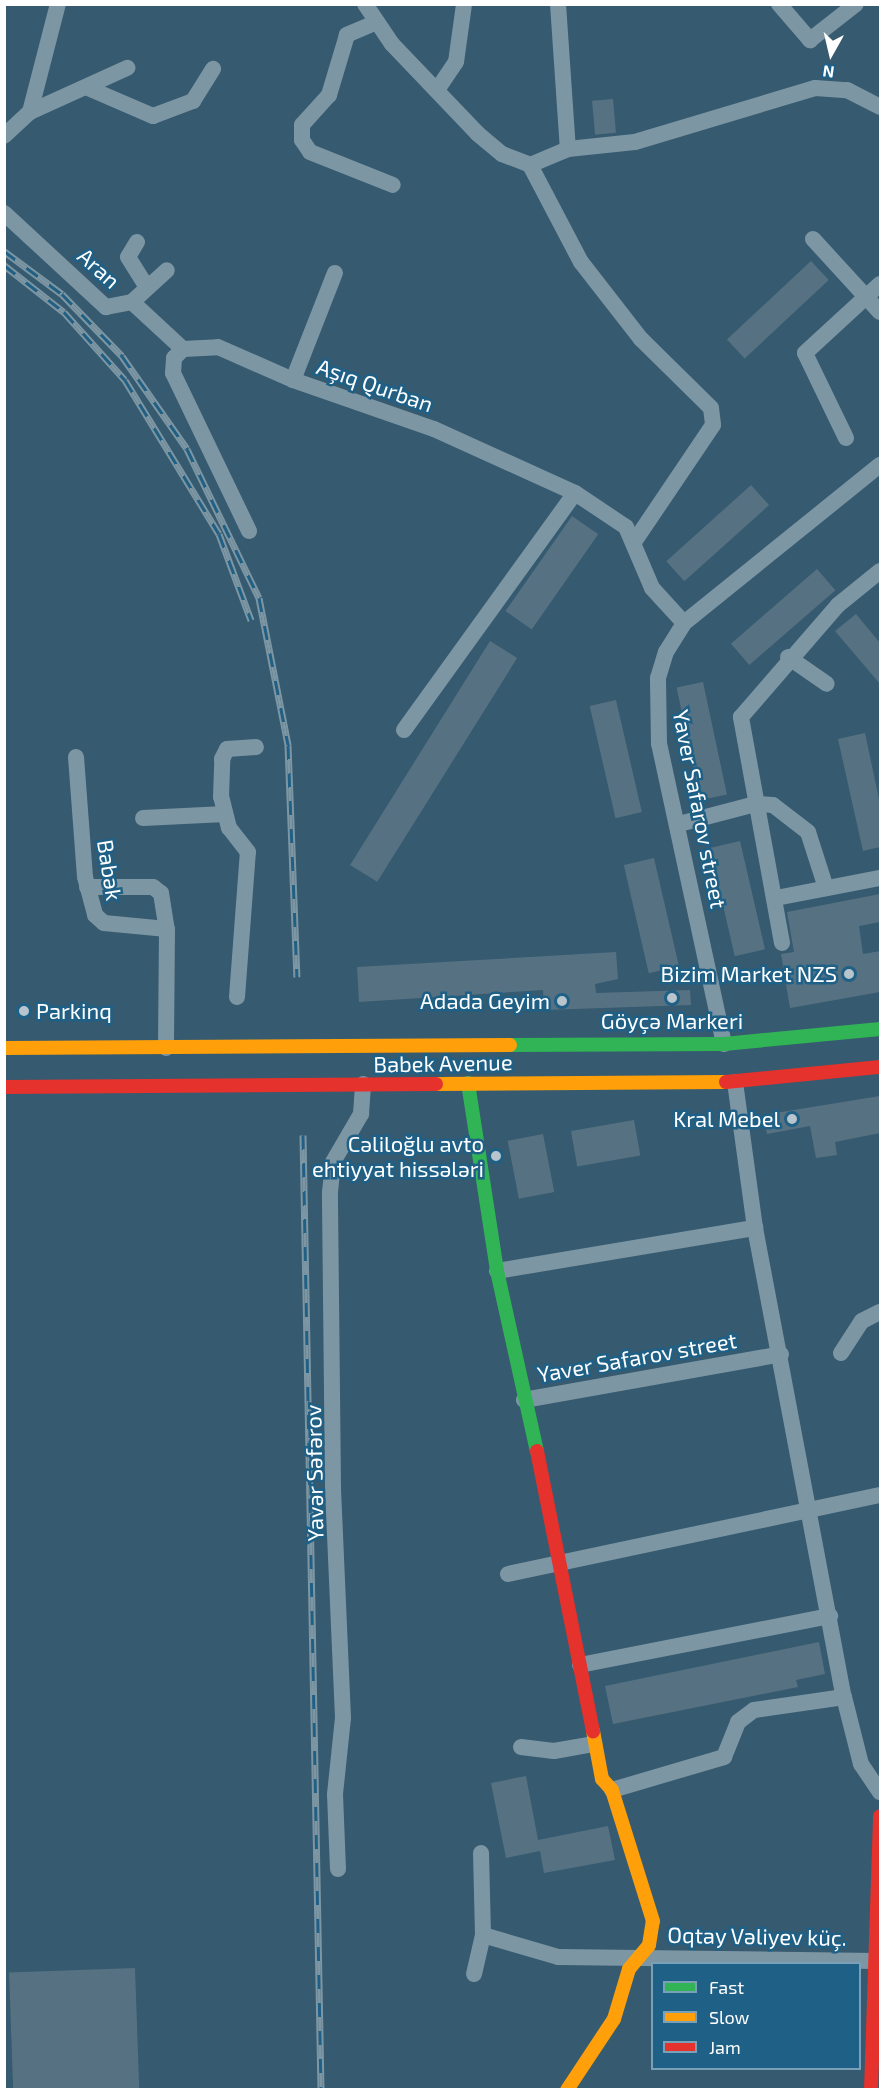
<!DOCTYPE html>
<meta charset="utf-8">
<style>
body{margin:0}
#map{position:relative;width:885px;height:2094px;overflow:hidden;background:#365a6f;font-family:"Exo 2",sans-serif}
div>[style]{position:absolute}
.building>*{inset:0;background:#567282;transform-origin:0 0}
.street>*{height:16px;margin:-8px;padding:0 8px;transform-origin:8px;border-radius:8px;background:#7d96a4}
.fast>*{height:14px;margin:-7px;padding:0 7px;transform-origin:7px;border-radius:7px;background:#30b455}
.slow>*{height:14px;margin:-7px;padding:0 7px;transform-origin:7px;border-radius:7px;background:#ff9f0a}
.jam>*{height:14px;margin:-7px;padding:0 7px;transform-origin:7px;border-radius:7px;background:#e5322d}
.rail>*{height:7px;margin-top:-3.5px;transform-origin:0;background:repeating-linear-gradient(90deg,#1f6086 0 14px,#7d96a3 0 28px);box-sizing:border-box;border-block:2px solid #7d96a3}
.dots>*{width:16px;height:16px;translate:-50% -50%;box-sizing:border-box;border:3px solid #1f6086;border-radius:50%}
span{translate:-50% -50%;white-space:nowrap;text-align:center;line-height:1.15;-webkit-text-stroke:5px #1f6086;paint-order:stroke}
.street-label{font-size:22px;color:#fff}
.poi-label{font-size:22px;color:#fff}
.right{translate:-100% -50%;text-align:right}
.left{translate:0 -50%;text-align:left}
.frame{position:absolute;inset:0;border:6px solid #fff;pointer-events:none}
.legend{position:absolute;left:651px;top:1962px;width:210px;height:108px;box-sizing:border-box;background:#1f6086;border:2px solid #79a0b6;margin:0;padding:8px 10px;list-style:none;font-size:18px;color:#fff}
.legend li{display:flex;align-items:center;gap:12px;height:30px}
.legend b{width:30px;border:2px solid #79a0b6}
.north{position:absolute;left:801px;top:24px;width:60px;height:60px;-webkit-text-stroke:4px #1f6086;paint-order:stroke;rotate:188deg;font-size:16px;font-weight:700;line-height:24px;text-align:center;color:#fff}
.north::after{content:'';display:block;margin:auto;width:21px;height:27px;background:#fff;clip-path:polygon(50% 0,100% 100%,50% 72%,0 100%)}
</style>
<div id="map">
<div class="building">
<div style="left:613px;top:99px;width:34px;height:21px;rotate:85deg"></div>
<div style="left:811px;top:261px;width:26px;height:115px;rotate:47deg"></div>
<div style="left:751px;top:485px;width:27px;height:114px;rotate:48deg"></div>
<div style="left:572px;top:516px;width:32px;height:116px;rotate:35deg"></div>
<div style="left:817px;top:569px;width:28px;height:114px;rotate:49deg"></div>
<div style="clip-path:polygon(856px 614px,880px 643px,880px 684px,835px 631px)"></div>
<div style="left:490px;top:641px;width:32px;height:264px;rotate:32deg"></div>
<div style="left:703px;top:682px;width:115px;height:27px;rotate:78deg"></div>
<div style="left:616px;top:700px;width:115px;height:27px;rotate:77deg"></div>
<div style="clip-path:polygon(865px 733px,880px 804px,880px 847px,863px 851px,838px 739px)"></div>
<div style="left:740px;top:841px;width:111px;height:31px;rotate:77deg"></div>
<div style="left:654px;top:858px;width:111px;height:31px;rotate:77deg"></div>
<div style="clip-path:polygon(880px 894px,880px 922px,859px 926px,863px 954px,880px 951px,880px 992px,790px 1008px,781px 954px,794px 952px,787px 912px)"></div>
<div style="clip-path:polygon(616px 952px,618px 979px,595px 984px,596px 993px,690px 990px,691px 1005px,544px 1010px,543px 990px,359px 1002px,357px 967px)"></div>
<div style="clip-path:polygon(880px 1096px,880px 1133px,835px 1142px,837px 1155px,816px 1158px,810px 1126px,767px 1134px,763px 1115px)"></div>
<div style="left:634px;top:1120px;width:36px;height:64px;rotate:80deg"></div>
<div style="left:543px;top:1134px;width:59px;height:36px;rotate:79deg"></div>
<div style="clip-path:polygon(819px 1642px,825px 1674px,796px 1680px,798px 1687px,613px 1724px,605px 1686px)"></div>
<div style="clip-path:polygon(526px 1776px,538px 1840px,608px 1826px,615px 1860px,544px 1873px,540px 1851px,506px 1858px,491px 1783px)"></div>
<div style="left:135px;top:1968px;width:122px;height:126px;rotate:88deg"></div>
</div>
<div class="street">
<div style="left:365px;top:4px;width:48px;rotate:56deg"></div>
<div style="left:392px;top:44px;width:124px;rotate:46.3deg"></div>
<div style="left:478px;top:134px;width:31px;rotate:40deg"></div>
<div style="left:502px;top:154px;width:30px;rotate:21deg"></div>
<div style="left:530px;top:165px;width:110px;rotate:62.3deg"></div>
<div style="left:581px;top:262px;width:98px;rotate:52.1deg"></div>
<div style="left:641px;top:339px;width:98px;rotate:44.6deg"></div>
<div style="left:711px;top:408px;width:17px;rotate:83deg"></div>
<div style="left:713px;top:425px;width:141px;rotate:124deg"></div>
<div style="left:558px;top:4px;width:145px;rotate:86.1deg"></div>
<div style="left:779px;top:4px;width:48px;rotate:49.3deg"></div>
<div style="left:810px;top:40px;width:58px;rotate:-38deg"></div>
<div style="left:377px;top:22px;width:33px;rotate:157deg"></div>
<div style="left:347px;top:35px;width:63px;rotate:106.7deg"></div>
<div style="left:329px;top:95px;width:40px;rotate:132deg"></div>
<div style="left:302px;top:125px;width:15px;rotate:90deg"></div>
<div style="left:302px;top:140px;width:14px;rotate:56deg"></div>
<div style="left:310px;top:152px;width:89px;rotate:21.7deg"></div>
<div style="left:88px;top:88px;width:71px;rotate:23.3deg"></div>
<div style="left:153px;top:116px;width:43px;rotate:-20.6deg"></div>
<div style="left:193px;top:101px;width:38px;rotate:-58deg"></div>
<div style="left:437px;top:90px;width:34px;rotate:-56deg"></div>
<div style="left:456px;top:62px;width:59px;rotate:-82.1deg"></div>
<div style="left:30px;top:112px;width:112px;rotate:-75.5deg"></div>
<div style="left:4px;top:136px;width:35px;rotate:-43deg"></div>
<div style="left:30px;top:112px;width:107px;rotate:-24.4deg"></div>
<div style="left:530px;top:165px;width:41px;rotate:-22.8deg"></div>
<div style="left:568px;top:149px;width:67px;rotate:-6deg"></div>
<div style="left:635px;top:142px;width:188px;rotate:-16.7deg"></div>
<div style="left:815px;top:88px;width:32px;rotate:4deg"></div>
<div style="left:847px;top:90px;width:37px;rotate:27deg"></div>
<div style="left:4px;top:213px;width:139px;rotate:42.7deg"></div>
<div style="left:106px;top:307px;width:26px;rotate:-11deg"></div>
<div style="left:132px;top:302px;width:47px;rotate:-42.4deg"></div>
<div style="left:813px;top:239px;width:99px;rotate:47.5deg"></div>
<div style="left:137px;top:242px;width:17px;rotate:121deg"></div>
<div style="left:128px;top:257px;width:36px;rotate:58deg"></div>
<div style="left:132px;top:302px;width:69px;rotate:42.7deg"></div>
<div style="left:293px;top:380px;width:115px;rotate:-68.6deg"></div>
<div style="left:846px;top:438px;width:94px;rotate:-115.8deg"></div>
<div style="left:805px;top:353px;width:102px;rotate:-42.6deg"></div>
<div style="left:249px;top:531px;width:175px;rotate:-115.7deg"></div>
<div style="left:173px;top:373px;width:15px;rotate:-86deg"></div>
<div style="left:174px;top:358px;width:13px;rotate:-45deg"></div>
<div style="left:183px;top:349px;width:35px;rotate:-3deg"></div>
<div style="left:218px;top:347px;width:82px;rotate:23.7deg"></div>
<div style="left:293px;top:380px;width:149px;rotate:19.2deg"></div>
<div style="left:434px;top:429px;width:155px;rotate:24.4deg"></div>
<div style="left:575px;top:493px;width:61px;rotate:33.7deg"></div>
<div style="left:626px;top:527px;width:66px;rotate:66.9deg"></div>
<div style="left:652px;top:588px;width:47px;rotate:47.6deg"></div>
<div style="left:788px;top:657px;width:47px;rotate:34.7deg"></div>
<div style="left:404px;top:730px;width:292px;rotate:-54.2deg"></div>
<div style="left:76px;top:757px;width:120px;rotate:85.7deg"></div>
<div style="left:85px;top:877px;width:39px;rotate:75deg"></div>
<div style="left:95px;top:915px;width:12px;rotate:42deg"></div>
<div style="left:104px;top:923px;width:63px;rotate:5.4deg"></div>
<div style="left:143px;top:818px;width:82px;rotate:-2.8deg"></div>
<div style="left:679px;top:824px;width:80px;rotate:-14.6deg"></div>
<div style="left:756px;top:804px;width:17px;rotate:3deg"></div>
<div style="left:773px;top:805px;width:44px;rotate:37.6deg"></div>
<div style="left:808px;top:832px;width:59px;rotate:72.2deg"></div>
<div style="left:87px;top:887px;width:66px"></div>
<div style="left:153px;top:887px;width:10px;rotate:37deg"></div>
<div style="left:161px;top:893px;width:36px;rotate:81deg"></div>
<div style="left:167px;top:929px;width:119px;rotate:90.5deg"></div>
<div style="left:776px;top:898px;width:106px;rotate:-10.9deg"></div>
<div style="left:782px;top:943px;width:230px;rotate:-100.3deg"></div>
<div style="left:741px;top:717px;width:148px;rotate:-49.1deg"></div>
<div style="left:838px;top:605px;width:54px;rotate:-39deg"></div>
<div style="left:237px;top:997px;width:145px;rotate:-85.7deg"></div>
<div style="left:248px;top:852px;width:31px;rotate:-128deg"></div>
<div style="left:229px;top:828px;width:32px;rotate:-104deg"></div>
<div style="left:221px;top:797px;width:38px;rotate:-88deg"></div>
<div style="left:222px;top:759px;width:11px;rotate:-63deg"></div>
<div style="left:227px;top:749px;width:29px;rotate:-4deg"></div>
<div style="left:724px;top:1044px;width:307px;rotate:-102.2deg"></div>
<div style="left:659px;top:744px;width:66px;rotate:-90.9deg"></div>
<div style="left:658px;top:678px;width:27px;rotate:-73deg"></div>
<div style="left:666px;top:652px;width:34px;rotate:-58deg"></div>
<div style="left:684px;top:623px;width:252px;rotate:-38.9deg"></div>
<div style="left:735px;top:1082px;width:147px;rotate:82.2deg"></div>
<div style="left:755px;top:1228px;width:477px;rotate:79.3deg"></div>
<div style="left:844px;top:1697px;width:69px;rotate:75.8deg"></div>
<div style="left:861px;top:1764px;width:34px;rotate:56deg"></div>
<div style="left:497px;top:1271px;width:262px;rotate:-9.5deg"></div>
<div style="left:841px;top:1353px;width:38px;rotate:-57deg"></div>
<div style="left:862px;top:1321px;width:20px;rotate:-27deg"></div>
<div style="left:524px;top:1400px;width:261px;rotate:-10.1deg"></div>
<div style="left:508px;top:1574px;width:380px;rotate:-12deg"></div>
<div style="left:580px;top:1665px;width:255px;rotate:-11.1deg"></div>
<div style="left:521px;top:1747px;width:33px;rotate:7deg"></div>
<div style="left:554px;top:1751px;width:41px;rotate:-9.9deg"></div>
<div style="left:612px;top:1790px;width:117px;rotate:-16.4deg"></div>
<div style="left:724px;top:1757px;width:38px;rotate:-68deg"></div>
<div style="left:738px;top:1722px;width:20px;rotate:-37deg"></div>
<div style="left:754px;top:1710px;width:91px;rotate:-8.2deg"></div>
<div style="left:338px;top:1869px;width:75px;rotate:-92.3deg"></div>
<div style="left:335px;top:1794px;width:76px;rotate:-84deg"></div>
<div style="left:343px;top:1718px;width:230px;rotate:-92.5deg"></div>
<div style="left:333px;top:1488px;width:296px;rotate:-90.6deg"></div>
<div style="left:330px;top:1192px;width:30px;rotate:-84deg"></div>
<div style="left:333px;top:1162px;width:56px;rotate:-59.7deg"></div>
<div style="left:361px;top:1114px;width:30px;rotate:-86deg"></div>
<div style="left:483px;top:1935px;width:78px;rotate:16.3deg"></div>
<div style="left:558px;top:1957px;width:318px;rotate:0.7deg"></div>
<div style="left:474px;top:1974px;width:40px;rotate:-77deg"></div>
<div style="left:483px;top:1935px;width:82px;rotate:-91.4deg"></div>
</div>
<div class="fast">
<div style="left:510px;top:1045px;width:214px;rotate:-0.3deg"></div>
<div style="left:724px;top:1044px;width:157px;rotate:-5.5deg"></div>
<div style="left:468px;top:1083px;width:190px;rotate:81.2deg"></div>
<div style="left:497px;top:1271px;width:184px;rotate:77.5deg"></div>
</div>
<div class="slow">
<div style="left:4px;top:1048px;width:506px;rotate:-0.34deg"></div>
<div style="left:436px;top:1084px;width:290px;rotate:-0.4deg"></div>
<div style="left:567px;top:2090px;width:85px;rotate:-56.5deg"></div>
<div style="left:614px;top:2019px;width:52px;rotate:-73.3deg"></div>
<div style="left:629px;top:1969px;width:31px;rotate:-50deg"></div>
<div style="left:649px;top:1945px;width:24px;rotate:-81deg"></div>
<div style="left:653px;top:1921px;width:137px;rotate:-107.4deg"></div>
<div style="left:612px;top:1790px;width:15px;rotate:-132deg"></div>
<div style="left:602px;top:1779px;width:49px;rotate:-100.6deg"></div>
</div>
<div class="jam">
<div style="left:726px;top:1082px;width:155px;rotate:-5.6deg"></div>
<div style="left:4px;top:1087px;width:432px;rotate:-0.4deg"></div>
<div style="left:537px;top:1451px;width:286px;rotate:78.7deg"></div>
<div style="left:871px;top:2090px;width:274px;rotate:-88.1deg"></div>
</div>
<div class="rail">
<div style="left:4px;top:251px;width:72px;rotate:36.6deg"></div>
<div style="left:62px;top:294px;width:86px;rotate:45.9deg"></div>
<div style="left:122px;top:356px;width:113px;rotate:55deg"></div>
<div style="left:187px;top:449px;width:165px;rotate:64.2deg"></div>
<div style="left:259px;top:598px;width:150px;rotate:78.8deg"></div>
<div style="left:288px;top:745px;width:232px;rotate:87.8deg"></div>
<div style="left:4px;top:265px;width:76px;rotate:38.1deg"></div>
<div style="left:64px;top:312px;width:91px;rotate:48.1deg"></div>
<div style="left:125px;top:380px;width:180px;rotate:58.6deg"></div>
<div style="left:219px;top:534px;width:92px;rotate:69.6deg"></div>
<div style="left:303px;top:1135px;width:955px;rotate:88.92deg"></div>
</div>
<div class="dots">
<div style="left:849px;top:974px;background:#b9c5cd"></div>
<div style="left:672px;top:998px;background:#b9c5cd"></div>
<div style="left:562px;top:1001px;background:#b9c5cd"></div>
<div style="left:24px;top:1011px;background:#b9c5cd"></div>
<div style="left:792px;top:1119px;background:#b9c5cd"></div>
<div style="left:496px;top:1156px;background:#b9c5cd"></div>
</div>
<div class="street-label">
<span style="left:99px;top:268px;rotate:42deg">Aran</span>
<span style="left:375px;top:385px;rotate:19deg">Aşıq Qurban</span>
<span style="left:700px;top:809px;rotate:79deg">Yaver Safarov street</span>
<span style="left:110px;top:870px;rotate:81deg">Babək</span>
<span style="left:443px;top:1063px;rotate:-1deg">Babek Avenue</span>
<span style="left:637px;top:1357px;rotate:-10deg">Yaver Safarov street</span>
<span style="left:314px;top:1473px;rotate:-91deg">Yavər Səfərov</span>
<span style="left:757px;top:1936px;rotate:1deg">Oqtay Vəliyev küç.</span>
</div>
<div class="poi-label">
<span class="right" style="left:837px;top:974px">Bizim Market NZS</span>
<span class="right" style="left:550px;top:1001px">Adada Geyim</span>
<span class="left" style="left:36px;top:1011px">Parkinq</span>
<span style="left:672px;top:1021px">Göyçə Markeri</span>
<span class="right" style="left:780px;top:1119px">Kral Mebel</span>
<span class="right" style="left:484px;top:1156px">Cəliloğlu avto<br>ehtiyyat hissələri</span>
</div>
<div class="frame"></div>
<ul class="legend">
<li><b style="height:8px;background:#30b455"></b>Fast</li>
<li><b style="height:8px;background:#ff9f0a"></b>Slow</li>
<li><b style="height:8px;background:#e5322d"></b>Jam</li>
</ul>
<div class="north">N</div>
</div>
